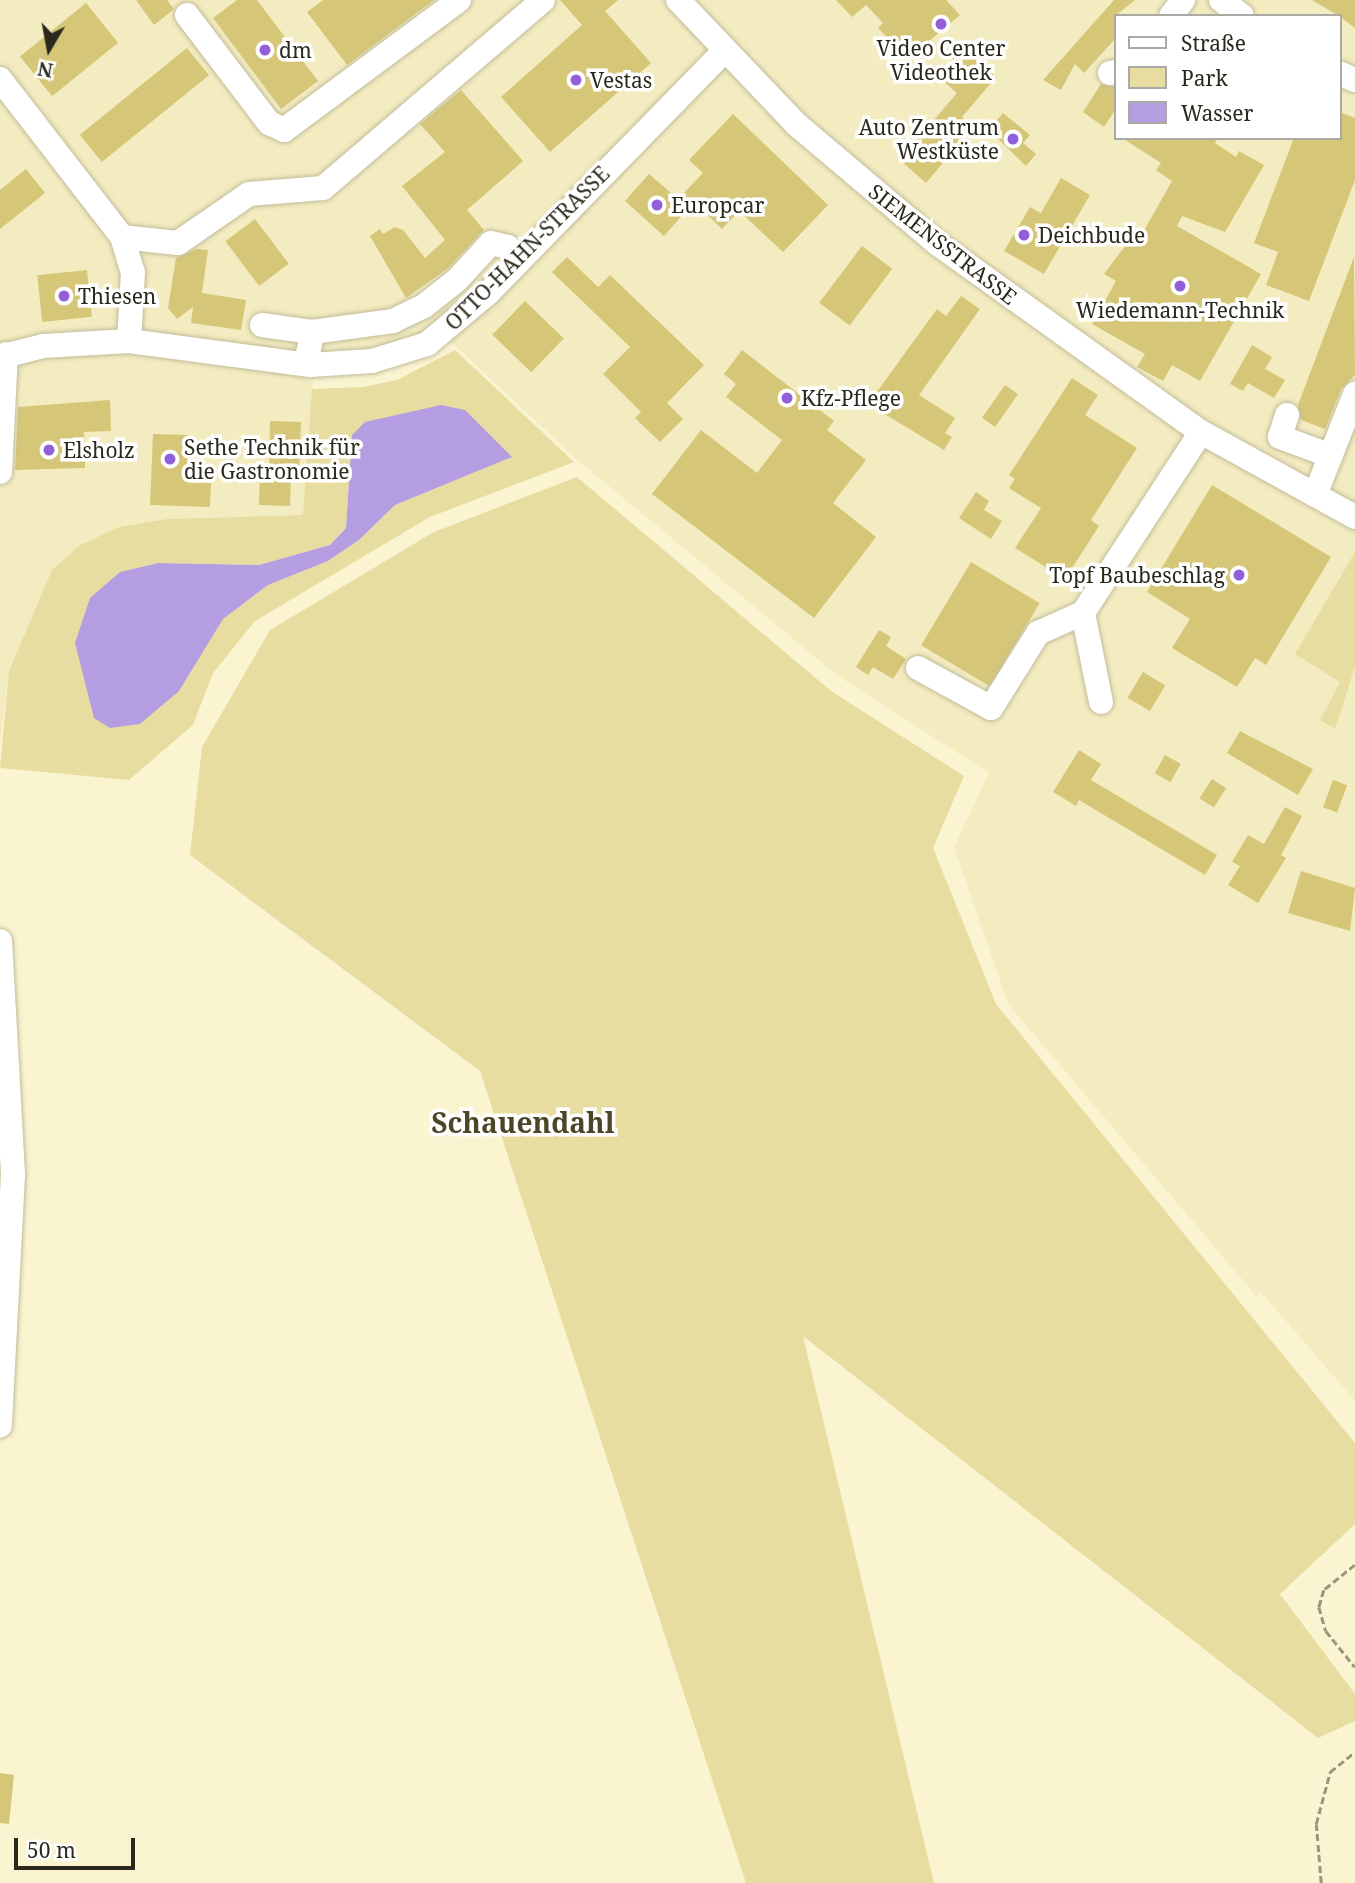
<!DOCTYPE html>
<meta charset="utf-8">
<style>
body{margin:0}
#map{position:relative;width:1355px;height:1883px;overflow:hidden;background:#fbf4d1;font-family:"Noto Serif",serif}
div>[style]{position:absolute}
.built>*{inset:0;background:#f4ecc1}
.green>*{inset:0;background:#e8dda1}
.water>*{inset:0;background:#b59de1}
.building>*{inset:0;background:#d5c678;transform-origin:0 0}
.path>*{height:2.5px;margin-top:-1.25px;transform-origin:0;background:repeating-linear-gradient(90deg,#9a957c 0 7px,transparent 0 10.5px)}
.roads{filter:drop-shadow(0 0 2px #c2bc9a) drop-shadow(0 0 2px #c2bc9a)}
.minor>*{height:24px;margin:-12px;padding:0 12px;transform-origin:12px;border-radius:12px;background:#fff}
.dots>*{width:19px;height:19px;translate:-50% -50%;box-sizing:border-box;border:4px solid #fff;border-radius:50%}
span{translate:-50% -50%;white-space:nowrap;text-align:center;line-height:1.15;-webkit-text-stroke:7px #fff;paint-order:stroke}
.poi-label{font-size:21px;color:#2b291c}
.left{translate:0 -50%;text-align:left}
.right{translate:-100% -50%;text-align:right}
.street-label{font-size:21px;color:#2b291c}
.district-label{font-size:28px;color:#4c4628;font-weight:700}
.legend{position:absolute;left:1114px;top:14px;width:228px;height:126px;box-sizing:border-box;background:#fff;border:2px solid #aaa9a4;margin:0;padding:9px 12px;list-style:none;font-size:21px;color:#2b291c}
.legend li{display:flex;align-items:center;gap:14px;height:35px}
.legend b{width:35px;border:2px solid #aaa9a4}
.north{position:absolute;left:14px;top:14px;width:70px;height:70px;-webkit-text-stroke:5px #fff;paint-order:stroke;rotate:190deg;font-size:19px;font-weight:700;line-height:28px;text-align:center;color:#2b291c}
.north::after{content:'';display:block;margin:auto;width:24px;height:32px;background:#2b291c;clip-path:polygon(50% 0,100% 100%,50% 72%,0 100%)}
.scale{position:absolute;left:14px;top:1838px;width:121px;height:32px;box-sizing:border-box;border:4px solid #2b291c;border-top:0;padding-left:9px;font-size:21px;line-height:24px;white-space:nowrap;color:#2b291c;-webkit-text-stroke:5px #fff;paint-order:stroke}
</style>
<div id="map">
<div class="built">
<div style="clip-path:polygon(evenodd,0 0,1355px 0,1355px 1401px,1260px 1291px,1257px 1297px,1008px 1004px,954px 847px,989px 773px,838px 676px,575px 458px,436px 328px,371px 354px,315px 359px,303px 516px,167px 519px,119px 527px,80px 545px,53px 570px,9px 671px,0 743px,0 0,1115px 16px,1339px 16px,1339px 138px,1115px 138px,1115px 16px)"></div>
</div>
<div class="green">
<div style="clip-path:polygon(evenodd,455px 350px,574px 462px,430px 517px,255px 621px,213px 673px,193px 725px,129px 780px,0 768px,9px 671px,52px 570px,80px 545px,119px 527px,167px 519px,303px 515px,312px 389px,363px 387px,397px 380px,455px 350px,352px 436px,511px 457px,395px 505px,359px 540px,328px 561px,268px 585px,223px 619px,120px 572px,158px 563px,259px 565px,330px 545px,346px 528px,352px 436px)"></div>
<div style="clip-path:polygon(577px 477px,831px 691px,964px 776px,933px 848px,996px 1004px,1355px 1443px,1355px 1524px,1280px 1594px,1355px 1694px,1355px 1721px,1318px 1738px,803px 1336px,934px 1883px,746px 1883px,480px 1071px,190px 855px,202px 747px,270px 630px,434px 532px)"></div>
<div style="clip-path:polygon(1355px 552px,1355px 667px,1335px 729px,1320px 720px,1340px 682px,1295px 654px)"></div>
</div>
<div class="water">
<div style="clip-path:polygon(441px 405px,465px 410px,512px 457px,395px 505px,359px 540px,328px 561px,268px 585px,223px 619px,179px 691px,140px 724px,110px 728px,94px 718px,75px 643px,90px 598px,120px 572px,158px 563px,259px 565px,330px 545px,346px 528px,352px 435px,365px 422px)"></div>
</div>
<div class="building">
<div style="clip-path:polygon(136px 0,167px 0,174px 9px,154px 25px)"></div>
<div style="clip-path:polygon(237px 0,257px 0,318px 81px,281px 109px,213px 18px)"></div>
<div style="clip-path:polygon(323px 0,434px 0,347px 65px,307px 12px)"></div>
<div style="clip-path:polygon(560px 0,618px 0,605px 11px,651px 63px,550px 152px,501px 97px,582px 25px)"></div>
<div style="clip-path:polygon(836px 0,946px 0,960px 15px,908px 59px,878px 28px,883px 23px,866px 5px,852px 17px)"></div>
<div style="clip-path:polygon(1114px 0,1135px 0,1115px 16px,1115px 39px,1084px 73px,1075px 64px,1061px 90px,1043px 80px)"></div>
<div style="clip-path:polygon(1312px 0,1355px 0,1355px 28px,1339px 16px)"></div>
<div style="left:86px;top:3px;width:51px;height:85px;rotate:51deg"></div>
<div style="left:187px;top:48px;width:35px;height:138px;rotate:51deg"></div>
<div style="clip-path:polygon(962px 48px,996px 77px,962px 117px,973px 127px,926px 183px,900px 160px,957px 93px,942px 80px,956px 64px,952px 59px)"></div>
<div style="clip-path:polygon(1101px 84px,1115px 87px,1115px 110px,1104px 127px,1083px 112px)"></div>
<div style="clip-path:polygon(461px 90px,523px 161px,467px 210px,484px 230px,447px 269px,406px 298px,370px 236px,380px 229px,383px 234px,395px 227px,403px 230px,425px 258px,445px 240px,402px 186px,445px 152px,420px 124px)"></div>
<div style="clip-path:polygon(1339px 112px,1355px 118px,1355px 180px,1309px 301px,1266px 285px,1278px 252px,1254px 243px,1294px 138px,1339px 138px)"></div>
<div style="clip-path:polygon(1003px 113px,1030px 135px,1023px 143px,1036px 154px,1026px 166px,989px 130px)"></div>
<div style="clip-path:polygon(733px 114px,828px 205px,783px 252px,739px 211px,722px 229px,694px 202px,664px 236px,625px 201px,649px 174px,678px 199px,703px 173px,689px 160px)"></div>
<div style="clip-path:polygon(1122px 138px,1218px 138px,1215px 143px,1236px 157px,1239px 151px,1264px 165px,1225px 232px,1182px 216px,1177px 226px,1261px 274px,1200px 381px,1172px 365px,1163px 381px,1137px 367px,1145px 354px,1092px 324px,1116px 281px,1104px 274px,1135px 233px,1141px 236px,1172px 181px,1156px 170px,1161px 163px)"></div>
<div style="clip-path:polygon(26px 169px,45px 193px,0 229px,0 190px)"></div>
<div style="clip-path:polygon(1061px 178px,1090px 195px,1044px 274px,1004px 251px,1030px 207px,1041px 213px)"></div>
<div style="left:255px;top:219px;width:56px;height:37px;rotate:53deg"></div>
<div style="left:862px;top:246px;width:38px;height:71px;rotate:37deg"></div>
<div style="clip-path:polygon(196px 249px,208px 250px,202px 293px,246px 300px,241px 330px,191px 323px,193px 307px,177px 319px,168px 308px,176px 258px)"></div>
<div style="clip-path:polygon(567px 257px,598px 287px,610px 275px,704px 365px,667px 403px,683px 419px,660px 442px,635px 418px,641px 412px,603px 374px,630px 347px,552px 272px)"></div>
<div style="clip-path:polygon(1354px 257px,1355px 375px,1341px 389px,1325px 429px,1301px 420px,1298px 405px)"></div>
<div style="left:87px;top:270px;width:47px;height:50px;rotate:84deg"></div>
<div style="clip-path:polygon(961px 296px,980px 309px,919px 395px,955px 418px,945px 433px,952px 437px,944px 450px,868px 404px,937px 309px,946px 316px)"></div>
<div style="left:525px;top:301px;width:54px;height:47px;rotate:44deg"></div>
<div style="clip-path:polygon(1252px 345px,1272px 357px,1265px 369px,1285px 380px,1274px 398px,1248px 383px,1243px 391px,1230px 384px)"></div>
<div style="clip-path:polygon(742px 350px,834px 421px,827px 430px,866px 460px,833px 503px,876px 537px,814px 618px,652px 494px,701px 430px,757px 473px,782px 440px,726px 397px,736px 384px,724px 374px)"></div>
<div style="clip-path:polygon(1072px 378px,1098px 395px,1085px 415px,1137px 448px,1091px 520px,1099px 526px,1065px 579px,1015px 548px,1041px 508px,1009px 488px,1015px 479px,1009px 475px)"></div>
<div style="left:1005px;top:385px;width:16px;height:40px;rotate:35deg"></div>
<div style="clip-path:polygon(110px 400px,111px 431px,84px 432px,85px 468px,15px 470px,18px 407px)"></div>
<div style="clip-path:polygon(270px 421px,301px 422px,299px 475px,291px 475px,290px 506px,259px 505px,260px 471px,269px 471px)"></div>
<div style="clip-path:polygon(153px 434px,190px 435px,188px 482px,211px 483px,210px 507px,150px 505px)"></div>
<div style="clip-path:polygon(1212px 485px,1331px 557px,1266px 665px,1255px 658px,1237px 687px,1172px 648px,1190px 619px,1147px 592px)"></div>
<div style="clip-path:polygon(976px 492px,989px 501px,984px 510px,1002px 521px,991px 539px,959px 518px)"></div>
<div style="left:971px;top:562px;width:80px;height:97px;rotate:31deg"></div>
<div style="clip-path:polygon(879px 630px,891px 637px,886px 646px,906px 659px,893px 679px,873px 667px,868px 675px,856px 667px)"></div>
<div style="left:1143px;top:672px;width:26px;height:30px;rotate:31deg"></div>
<div style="clip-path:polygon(1240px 731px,1313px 769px,1298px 795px,1227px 753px)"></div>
<div style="clip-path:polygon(1079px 750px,1101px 764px,1091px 780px,1217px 855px,1205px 875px,1079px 800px,1076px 806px,1053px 792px)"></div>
<div style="left:1165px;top:755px;width:18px;height:21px;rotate:29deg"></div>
<div style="left:1212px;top:779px;width:17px;height:23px;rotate:33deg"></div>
<div style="left:1333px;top:780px;width:15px;height:29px;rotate:20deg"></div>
<div style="clip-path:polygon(1285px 807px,1302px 816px,1281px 855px,1286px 858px,1258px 903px,1228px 885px,1240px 866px,1232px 862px,1248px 835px,1264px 844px)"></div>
<div style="clip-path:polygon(1301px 871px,1355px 888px,1350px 931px,1288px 913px)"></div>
<div style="clip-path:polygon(0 1773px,14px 1775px,9px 1824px,0 1823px)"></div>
</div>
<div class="path">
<div style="left:1355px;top:1565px;width:40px;rotate:141deg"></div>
<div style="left:1324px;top:1590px;width:18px;rotate:106deg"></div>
<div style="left:1319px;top:1607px;width:25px;rotate:74deg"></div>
<div style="left:1326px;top:1631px;width:46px;rotate:51.1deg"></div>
<div style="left:1321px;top:1883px;width:59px;rotate:-94.8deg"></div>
<div style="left:1316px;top:1824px;width:54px;rotate:-74.9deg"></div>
<div style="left:1330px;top:1772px;width:32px;rotate:-39deg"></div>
</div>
<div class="roads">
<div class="minor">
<div style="left:678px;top:0;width:171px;rotate:46.4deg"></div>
<div style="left:796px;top:124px;width:186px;rotate:40.2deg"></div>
<div style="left:938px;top:244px;width:323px;rotate:35.6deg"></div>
<div style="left:1201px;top:432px;width:176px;rotate:28.9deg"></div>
<div style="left:1221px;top:0;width:26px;rotate:37deg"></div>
<div style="left:187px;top:15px;width:136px;rotate:52.8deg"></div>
<div style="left:269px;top:123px;width:17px;rotate:25deg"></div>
<div style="left:284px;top:130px;width:218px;rotate:-36.6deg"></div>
<div style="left:1171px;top:16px;width:20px;rotate:-53deg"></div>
<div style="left:1110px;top:73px;width:5px;rotate:-11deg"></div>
<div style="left:1339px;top:73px;width:17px;rotate:24deg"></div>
<div style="left:0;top:79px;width:200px;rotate:52.3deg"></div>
<div style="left:122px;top:237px;width:37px;rotate:73deg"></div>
<div style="left:133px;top:272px;width:69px;rotate:93.3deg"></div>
<div style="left:122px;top:237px;width:56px;rotate:6.1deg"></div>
<div style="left:178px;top:243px;width:86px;rotate:-34.6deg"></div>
<div style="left:249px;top:194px;width:74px;rotate:-4.6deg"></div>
<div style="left:323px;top:188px;width:289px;rotate:-40.5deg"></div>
<div style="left:262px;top:325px;width:50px;rotate:8deg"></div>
<div style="left:0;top:357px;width:44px;rotate:-14.3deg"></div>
<div style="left:43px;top:346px;width:86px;rotate:-3.3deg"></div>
<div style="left:129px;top:341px;width:183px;rotate:7.6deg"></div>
<div style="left:310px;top:365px;width:62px;rotate:-3.7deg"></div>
<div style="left:372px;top:361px;width:58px;rotate:-17.2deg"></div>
<div style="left:427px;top:344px;width:80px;rotate:-39.9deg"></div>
<div style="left:488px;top:293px;width:338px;rotate:-45.7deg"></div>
<div style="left:306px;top:364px;width:33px;rotate:-79deg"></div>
<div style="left:312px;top:332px;width:82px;rotate:-7.7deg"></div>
<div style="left:393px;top:321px;width:34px;rotate:-26deg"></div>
<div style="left:424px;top:306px;width:42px;rotate:-38.2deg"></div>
<div style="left:457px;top:280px;width:50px;rotate:-47.4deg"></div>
<div style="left:491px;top:243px;width:17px;rotate:13deg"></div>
<div style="left:508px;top:247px;width:16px;rotate:52deg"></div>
<div style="left:1287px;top:415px;width:23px;rotate:108deg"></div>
<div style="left:1280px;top:437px;width:54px;rotate:20.4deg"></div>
<div style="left:0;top:472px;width:118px;rotate:-87.1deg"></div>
<div style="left:1315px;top:495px;width:109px;rotate:-68.4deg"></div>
<div style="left:918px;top:668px;width:83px;rotate:28.7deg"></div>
<div style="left:991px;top:708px;width:89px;rotate:-57.9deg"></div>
<div style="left:1038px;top:633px;width:49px;rotate:-24deg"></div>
<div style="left:1101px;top:702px;width:91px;rotate:-101.4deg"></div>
<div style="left:1083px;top:613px;width:216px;rotate:-56.9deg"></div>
<div style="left:0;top:941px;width:234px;rotate:86.8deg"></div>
<div style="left:13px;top:1175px;width:251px;rotate:93deg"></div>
</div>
</div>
<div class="dots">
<div style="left:941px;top:24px;background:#925fd9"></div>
<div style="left:265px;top:50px;background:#925fd9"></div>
<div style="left:576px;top:80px;background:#925fd9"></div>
<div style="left:1013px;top:139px;background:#925fd9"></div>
<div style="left:657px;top:205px;background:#925fd9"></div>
<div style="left:1024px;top:235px;background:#925fd9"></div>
<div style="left:1180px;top:286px;background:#925fd9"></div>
<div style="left:64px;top:296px;background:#925fd9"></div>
<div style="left:787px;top:398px;background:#925fd9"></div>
<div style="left:49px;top:450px;background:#925fd9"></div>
<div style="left:170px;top:459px;background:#925fd9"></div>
<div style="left:1239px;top:575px;background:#925fd9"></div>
</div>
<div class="poi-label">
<span style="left:941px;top:60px">Video Center<br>Videothek</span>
<span class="left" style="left:279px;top:50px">dm</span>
<span class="left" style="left:590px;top:80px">Vestas</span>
<span class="right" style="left:999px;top:139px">Auto Zentrum<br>Westküste</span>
<span class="left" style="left:671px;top:205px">Europcar</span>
<span class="left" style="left:1038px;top:235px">Deichbude</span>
<span class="left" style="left:78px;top:296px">Thiesen</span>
<span style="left:1180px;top:310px">Wiedemann-Technik</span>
<span class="left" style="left:801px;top:398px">Kfz-Pflege</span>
<span class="left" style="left:184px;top:459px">Sethe Technik für<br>die Gastronomie</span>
<span class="left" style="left:63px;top:450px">Elsholz</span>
<span class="right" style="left:1225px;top:575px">Topf Baubeschlag</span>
</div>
<div class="street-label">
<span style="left:943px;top:244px;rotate:38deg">SIEMENSSTRASSE</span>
<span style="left:527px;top:248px;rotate:-45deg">OTTO-HAHN-STRASSE</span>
</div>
<div class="district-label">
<span style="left:523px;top:1122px">Schauendahl</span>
</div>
<ul class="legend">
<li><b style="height:9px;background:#fff"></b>Straße</li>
<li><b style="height:19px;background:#e8dda1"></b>Park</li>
<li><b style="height:19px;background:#b59de1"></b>Wasser</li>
</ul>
<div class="north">N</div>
<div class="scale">50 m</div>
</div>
